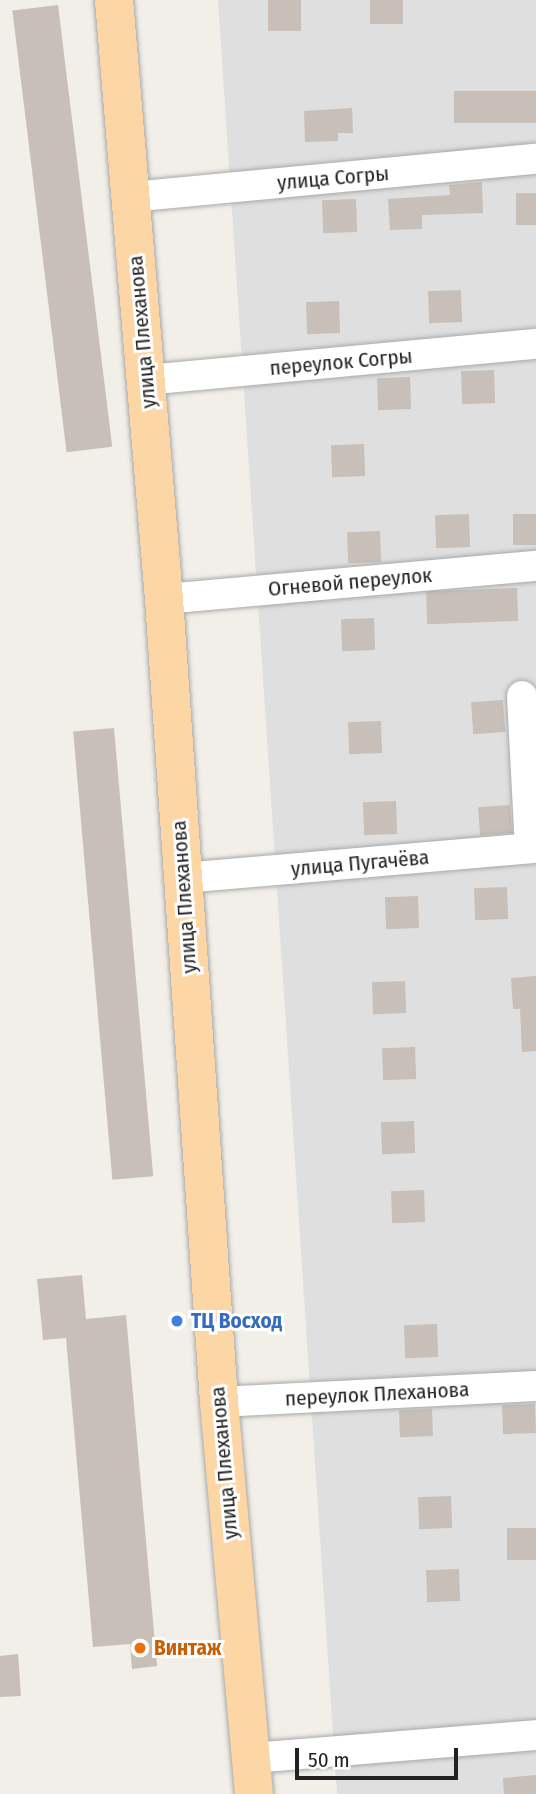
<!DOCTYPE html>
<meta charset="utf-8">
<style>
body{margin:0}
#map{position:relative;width:536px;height:1794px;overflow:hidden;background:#f2efe9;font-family:"Fira Sans Condensed",sans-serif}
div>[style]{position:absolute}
.residential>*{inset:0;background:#e0dfdf}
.building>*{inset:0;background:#c7bfb8;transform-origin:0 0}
.roads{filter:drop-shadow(0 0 2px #a9a9a9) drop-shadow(0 0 2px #a9a9a9)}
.minor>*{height:30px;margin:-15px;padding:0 15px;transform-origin:15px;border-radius:15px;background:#fff}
.major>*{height:38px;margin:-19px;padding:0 19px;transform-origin:19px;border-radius:19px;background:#fcd6a4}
.dots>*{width:19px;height:19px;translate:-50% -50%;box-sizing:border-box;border:4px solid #fff;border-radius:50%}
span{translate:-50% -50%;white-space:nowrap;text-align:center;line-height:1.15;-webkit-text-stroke:6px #fff;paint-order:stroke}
.street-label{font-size:21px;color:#222}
.shop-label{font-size:21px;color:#366cbe;font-weight:700}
.left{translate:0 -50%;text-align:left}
.food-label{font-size:21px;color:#c56008;font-weight:700}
.scale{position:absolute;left:295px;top:1748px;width:163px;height:32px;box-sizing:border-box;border:4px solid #222;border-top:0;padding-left:9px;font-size:21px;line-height:24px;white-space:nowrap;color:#222;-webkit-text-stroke:5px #fff;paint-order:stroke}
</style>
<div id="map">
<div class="residential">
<div style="clip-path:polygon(218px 0,536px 0,536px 1794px,337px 1794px)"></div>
</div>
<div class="building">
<div style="left:268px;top:0;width:33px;height:31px"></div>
<div style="left:370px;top:0;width:33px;height:24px"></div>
<div style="left:58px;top:5px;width:445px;height:46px;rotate:83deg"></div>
<div style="left:536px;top:91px;width:32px;height:82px;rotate:90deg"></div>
<div style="clip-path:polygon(352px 108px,353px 133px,338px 133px,338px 141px,305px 142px,304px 111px)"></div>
<div style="clip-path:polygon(482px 182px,483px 213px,422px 215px,422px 229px,390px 230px,388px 199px,450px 195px,449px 185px)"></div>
<div style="left:536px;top:193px;width:32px;height:20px;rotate:90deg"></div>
<div style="left:356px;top:199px;width:33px;height:34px;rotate:88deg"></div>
<div style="left:461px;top:290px;width:32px;height:33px;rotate:88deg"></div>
<div style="left:339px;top:301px;width:32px;height:33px;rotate:88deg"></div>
<div style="left:494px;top:370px;width:33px;height:33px;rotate:88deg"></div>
<div style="left:410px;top:377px;width:32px;height:33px;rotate:88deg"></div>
<div style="left:364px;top:444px;width:32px;height:33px;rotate:88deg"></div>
<div style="left:469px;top:514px;width:33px;height:34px;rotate:88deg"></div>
<div style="left:536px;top:514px;width:31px;height:23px;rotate:90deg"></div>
<div style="left:380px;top:531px;width:31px;height:33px;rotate:88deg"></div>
<div style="left:517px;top:588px;width:33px;height:91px;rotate:88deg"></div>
<div style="left:374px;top:618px;width:32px;height:33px;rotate:88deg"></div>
<div style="left:503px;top:700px;width:32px;height:32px;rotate:86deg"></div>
<div style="left:381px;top:721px;width:32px;height:33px;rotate:88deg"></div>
<div style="left:114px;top:728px;width:450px;height:41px;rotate:85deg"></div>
<div style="left:396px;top:801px;width:33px;height:33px;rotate:88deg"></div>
<div style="left:510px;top:805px;width:28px;height:32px;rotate:86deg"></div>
<div style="left:507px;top:887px;width:32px;height:33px;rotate:88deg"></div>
<div style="left:418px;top:896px;width:32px;height:33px;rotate:88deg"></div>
<div style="clip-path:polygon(536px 976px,536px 1051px,522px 1052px,520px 1009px,513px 1009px,511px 978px)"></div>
<div style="left:405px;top:981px;width:32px;height:33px;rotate:88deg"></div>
<div style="left:415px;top:1047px;width:32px;height:33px;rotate:88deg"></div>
<div style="left:414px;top:1121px;width:32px;height:33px;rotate:88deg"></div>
<div style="left:424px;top:1190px;width:32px;height:33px;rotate:88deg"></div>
<div style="clip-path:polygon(82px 1275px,86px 1319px,126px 1315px,157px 1666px,132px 1669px,130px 1644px,93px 1647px,66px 1338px,43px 1340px,37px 1279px)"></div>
<div style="left:437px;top:1324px;width:33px;height:33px;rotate:88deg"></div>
<div style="left:535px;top:1404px;width:29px;height:33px;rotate:88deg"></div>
<div style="left:432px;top:1409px;width:27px;height:33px;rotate:88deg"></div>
<div style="left:451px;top:1496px;width:32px;height:33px;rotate:88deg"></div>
<div style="left:536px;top:1528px;width:32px;height:29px;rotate:90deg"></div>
<div style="left:459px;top:1569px;width:32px;height:33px;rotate:88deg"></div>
<div style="clip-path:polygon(18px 1654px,21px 1696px,0 1697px,0 1656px)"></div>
<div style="clip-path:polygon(536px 1775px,536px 1794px,504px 1794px,503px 1778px)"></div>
</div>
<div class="roads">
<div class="minor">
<div style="left:131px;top:197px;width:407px;rotate:-5.4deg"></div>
<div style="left:146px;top:380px;width:392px;rotate:-5.3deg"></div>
<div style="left:164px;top:599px;width:373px;rotate:-5.1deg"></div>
<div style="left:522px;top:696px;width:152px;rotate:87deg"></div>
<div style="left:183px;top:878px;width:354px;rotate:-4.9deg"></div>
<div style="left:219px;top:1402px;width:317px;rotate:-2.9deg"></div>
<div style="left:251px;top:1758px;width:286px;rotate:-4.6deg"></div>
</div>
<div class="major">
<div style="left:114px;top:0;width:601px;rotate:85.23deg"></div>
<div style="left:164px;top:599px;width:805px;rotate:86.08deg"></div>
<div style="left:219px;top:1402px;width:394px;rotate:84.9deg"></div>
</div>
</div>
<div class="dots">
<div style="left:177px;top:1321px;background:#3f7fe0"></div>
<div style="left:140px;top:1648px;background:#e8710a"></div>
</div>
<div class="street-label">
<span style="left:333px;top:178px;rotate:-5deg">улица Согры</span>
<span style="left:142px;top:332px;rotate:-95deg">улица Плеханова</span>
<span style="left:341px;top:362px;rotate:-5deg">переулок Согры</span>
<span style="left:350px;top:582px;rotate:-5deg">Огневой переулок</span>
<span style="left:360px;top:863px;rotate:-5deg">улица Пугачёва</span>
<span style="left:184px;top:897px;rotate:-94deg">улица Плеханова</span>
<span style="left:377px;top:1394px;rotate:-3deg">переулок Плеханова</span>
<span style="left:224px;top:1463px;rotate:-95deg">улица Плеханова</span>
</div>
<div class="shop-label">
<span class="left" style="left:191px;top:1321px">ТЦ Восход</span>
</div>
<div class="food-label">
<span class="left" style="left:154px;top:1648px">Винтаж</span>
</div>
<div class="scale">50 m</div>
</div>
